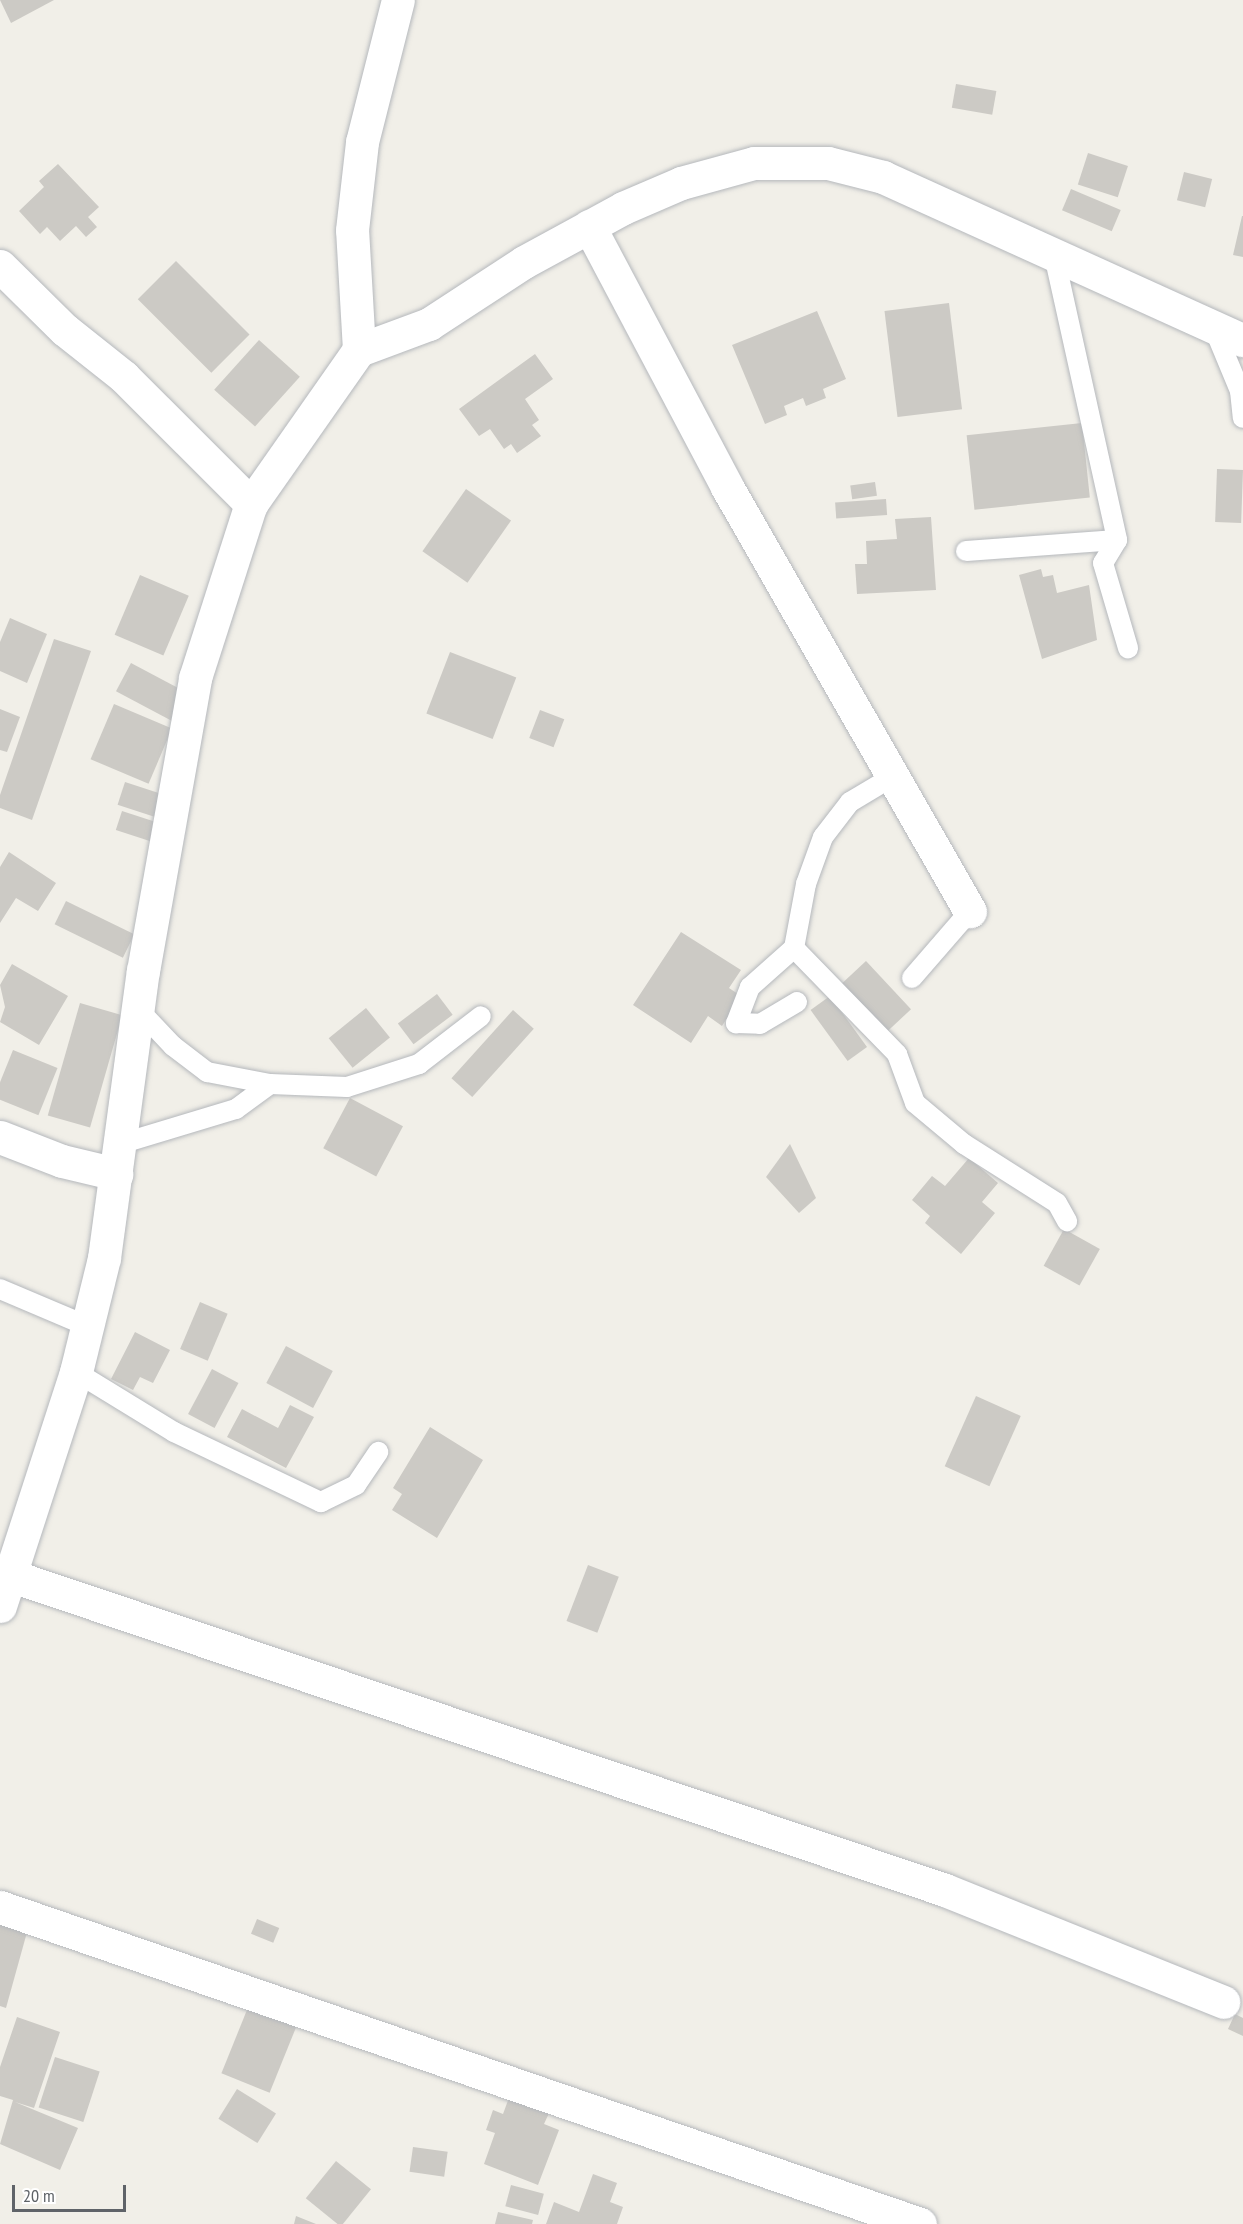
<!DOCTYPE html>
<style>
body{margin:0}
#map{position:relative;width:1243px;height:2224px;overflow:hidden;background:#f1efe8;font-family:"PT Sans Narrow",sans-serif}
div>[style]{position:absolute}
.building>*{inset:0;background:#cccac5;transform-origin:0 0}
.roads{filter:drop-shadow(0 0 2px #b5b8bc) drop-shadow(0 0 2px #b5b8bc)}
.lane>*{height:20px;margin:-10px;padding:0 10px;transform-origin:10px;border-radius:10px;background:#fff}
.street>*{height:33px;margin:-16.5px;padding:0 16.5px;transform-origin:16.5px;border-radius:16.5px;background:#fff}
span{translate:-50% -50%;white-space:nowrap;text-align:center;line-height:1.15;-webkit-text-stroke:5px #fff;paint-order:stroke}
.scale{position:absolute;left:12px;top:2185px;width:114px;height:27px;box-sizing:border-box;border:3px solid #5f6368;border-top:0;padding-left:8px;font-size:18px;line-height:21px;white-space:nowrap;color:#5f6368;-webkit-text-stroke:4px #fff;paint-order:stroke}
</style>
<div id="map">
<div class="building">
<div style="clip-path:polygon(0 0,54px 0,11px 23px)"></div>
<div style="left:956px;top:84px;width:41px;height:24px;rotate:10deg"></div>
<div style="left:1088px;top:153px;width:42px;height:33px;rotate:18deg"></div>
<div style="clip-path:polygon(58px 164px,99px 207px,88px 217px,97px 227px,86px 237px,76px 226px,60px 241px,47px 227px,40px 234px,19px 211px,44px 187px,39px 181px)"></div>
<div style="left:1184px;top:172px;width:29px;height:29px;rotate:14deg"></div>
<div style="left:1071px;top:189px;width:54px;height:23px;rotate:23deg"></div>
<div style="clip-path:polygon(1242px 216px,1243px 216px,1243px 257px,1233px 255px)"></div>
<div style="left:176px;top:261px;width:104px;height:54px;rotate:45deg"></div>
<div style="left:949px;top:303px;width:107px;height:65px;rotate:83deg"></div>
<div style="clip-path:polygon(817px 311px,846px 379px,823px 389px,826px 398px,806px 406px,803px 398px,784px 406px,787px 415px,765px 424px,732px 345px)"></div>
<div style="left:259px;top:340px;width:55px;height:67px;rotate:42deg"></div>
<div style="clip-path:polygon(535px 354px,553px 379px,525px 399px,539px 420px,532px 425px,541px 436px,517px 453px,511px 444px,504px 449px,490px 429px,479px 436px,459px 409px)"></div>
<div style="left:1082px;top:423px;width:75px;height:116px;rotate:84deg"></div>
<div style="left:1217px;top:469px;width:26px;height:53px;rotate:2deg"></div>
<div style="left:875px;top:482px;width:14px;height:25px;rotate:82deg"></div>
<div style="left:466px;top:489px;width:55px;height:76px;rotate:35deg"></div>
<div style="left:886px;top:499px;width:16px;height:51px;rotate:86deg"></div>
<div style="clip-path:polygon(931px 517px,936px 590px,857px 594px,855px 564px,867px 564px,866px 541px,897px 539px,895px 519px)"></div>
<div style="clip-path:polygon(1041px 569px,1043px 577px,1053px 575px,1057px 593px,1089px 585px,1097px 640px,1042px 659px,1019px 575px)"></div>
<div style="left:140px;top:575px;width:53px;height:65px;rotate:23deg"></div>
<div style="clip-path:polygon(10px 618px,47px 634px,27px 683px,0 671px,0 642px)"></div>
<div style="clip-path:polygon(54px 639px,91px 651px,32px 820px,0 808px,0 795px)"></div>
<div style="left:450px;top:652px;width:71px;height:66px;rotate:21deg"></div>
<div style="left:131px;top:663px;width:64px;height:32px;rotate:28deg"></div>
<div style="left:114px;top:704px;width:63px;height:60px;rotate:23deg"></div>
<div style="clip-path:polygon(0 709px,20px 717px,7px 752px,0 750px)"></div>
<div style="left:540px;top:710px;width:26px;height:30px;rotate:21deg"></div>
<div style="left:125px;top:782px;width:41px;height:24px;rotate:18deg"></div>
<div style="left:122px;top:811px;width:38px;height:20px;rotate:18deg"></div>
<div style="clip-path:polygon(9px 852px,56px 883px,38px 911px,16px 898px,0 923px,0 867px)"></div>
<div style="left:66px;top:901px;width:76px;height:26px;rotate:26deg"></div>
<div style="clip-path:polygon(681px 932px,741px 970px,729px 988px,741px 996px,722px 1026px,708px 1016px,691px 1043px,633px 1005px)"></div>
<div style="left:866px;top:961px;width:66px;height:33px;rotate:47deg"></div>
<div style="clip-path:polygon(12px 964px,68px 996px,39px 1045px,0 1022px,5px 1007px,0 985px)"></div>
<div style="left:437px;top:994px;width:26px;height:49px;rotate:53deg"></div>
<div style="left:830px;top:996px;width:63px;height:24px;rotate:54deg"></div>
<div style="left:80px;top:1003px;width:44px;height:117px;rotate:16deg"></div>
<div style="left:366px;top:1008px;width:38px;height:48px;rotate:51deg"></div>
<div style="left:513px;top:1010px;width:28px;height:92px;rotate:42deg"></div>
<div style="left:13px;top:1050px;width:48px;height:51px;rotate:22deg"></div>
<div style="left:350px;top:1098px;width:60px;height:57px;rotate:28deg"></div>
<div style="clip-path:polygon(790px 1144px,816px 1198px,799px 1213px,766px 1177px)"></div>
<div style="clip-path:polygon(969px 1158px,998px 1183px,982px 1202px,995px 1213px,961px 1254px,925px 1223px,930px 1216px,912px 1200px,932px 1176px,945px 1186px)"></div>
<div style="left:1064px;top:1229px;width:41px;height:42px;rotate:29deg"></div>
<div style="left:200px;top:1302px;width:30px;height:51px;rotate:23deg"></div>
<div style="clip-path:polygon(135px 1332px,170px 1350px,153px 1383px,140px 1377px,133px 1390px,111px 1379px)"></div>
<div style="left:286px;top:1346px;width:53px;height:42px;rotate:28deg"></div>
<div style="left:212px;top:1369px;width:30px;height:51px;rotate:28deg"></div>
<div style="left:976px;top:1396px;width:49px;height:77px;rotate:24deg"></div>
<div style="clip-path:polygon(290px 1405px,314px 1417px,286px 1468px,227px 1437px,242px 1409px,278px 1428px)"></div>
<div style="clip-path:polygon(430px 1427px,483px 1460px,437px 1538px,392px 1510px,402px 1494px,393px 1488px)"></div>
<div style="left:588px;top:1565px;width:33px;height:60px;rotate:21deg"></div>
<div style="clip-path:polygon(0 1916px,29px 1925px,6px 2008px,0 2006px)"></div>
<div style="left:257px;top:1919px;width:24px;height:16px;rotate:22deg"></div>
<div style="left:251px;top:2000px;width:52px;height:79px;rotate:22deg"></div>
<div style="clip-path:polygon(1235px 2014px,1243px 2018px,1243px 2036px,1228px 2029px)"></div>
<div style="clip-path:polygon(17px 2017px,60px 2032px,34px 2108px,15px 2102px,78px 2128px,60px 2170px,0 2144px,13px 2100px,0 2096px,0 2067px)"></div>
<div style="left:55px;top:2057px;width:47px;height:53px;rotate:18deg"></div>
<div style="left:237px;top:2089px;width:46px;height:35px;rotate:32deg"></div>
<div style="clip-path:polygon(510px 2095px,550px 2111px,544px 2124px,559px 2130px,538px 2185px,484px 2164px,495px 2133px,486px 2130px,493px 2110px,503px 2114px)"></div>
<div style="left:413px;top:2147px;width:35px;height:25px;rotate:8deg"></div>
<div style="left:336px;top:2161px;width:45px;height:48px;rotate:39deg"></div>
<div style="clip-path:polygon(593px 2174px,617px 2183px,610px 2202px,623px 2207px,617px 2224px,546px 2224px,554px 2202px,579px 2212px)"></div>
<div style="left:511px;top:2185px;width:34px;height:22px;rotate:15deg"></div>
<div style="clip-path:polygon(498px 2212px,533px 2220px,532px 2224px,495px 2224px)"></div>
<div style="clip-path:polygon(296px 2216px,316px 2224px,294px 2224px)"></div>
</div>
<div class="roads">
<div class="lane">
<div style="left:1054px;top:255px;width:292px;rotate:77.5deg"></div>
<div style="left:1117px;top:540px;width:27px;rotate:121deg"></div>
<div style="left:1103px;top:563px;width:89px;rotate:73.6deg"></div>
<div style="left:1213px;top:326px;width:70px;rotate:67.4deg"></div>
<div style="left:1240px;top:391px;width:27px;rotate:84deg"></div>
<div style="left:966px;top:551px;width:151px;rotate:-4.2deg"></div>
<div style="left:892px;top:777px;width:49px;rotate:149.2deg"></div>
<div style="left:850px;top:802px;width:44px;rotate:127.6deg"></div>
<div style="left:823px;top:837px;width:50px;rotate:109.9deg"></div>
<div style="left:806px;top:884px;width:65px;rotate:100.6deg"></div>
<div style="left:794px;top:948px;width:148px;rotate:45.8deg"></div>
<div style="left:897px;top:1054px;width:52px;rotate:69.8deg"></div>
<div style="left:915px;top:1103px;width:64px;rotate:39.9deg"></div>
<div style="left:964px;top:1144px;width:110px;rotate:32.4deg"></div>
<div style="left:1057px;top:1203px;width:21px;rotate:61deg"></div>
<div style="left:794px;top:948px;width:59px;rotate:138.4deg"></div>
<div style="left:750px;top:987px;width:39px;rotate:111deg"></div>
<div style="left:736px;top:1023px;width:24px;rotate:2deg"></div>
<div style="left:760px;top:1024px;width:43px;rotate:-30.7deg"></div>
<div style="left:912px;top:978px;width:89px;rotate:-49.1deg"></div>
<div style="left:138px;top:1009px;width:51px;rotate:46.6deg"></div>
<div style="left:173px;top:1046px;width:43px;rotate:37.4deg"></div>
<div style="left:207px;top:1072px;width:64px;rotate:10.8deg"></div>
<div style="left:120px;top:1144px;width:121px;rotate:-16.8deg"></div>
<div style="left:236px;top:1109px;width:42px;rotate:-36.3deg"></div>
<div style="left:270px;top:1084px;width:77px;rotate:2.2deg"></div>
<div style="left:347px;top:1087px;width:76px;rotate:-17.7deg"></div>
<div style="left:419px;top:1064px;width:78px;rotate:-37.7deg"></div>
<div style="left:0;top:1289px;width:95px;rotate:23deg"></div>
<div style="left:76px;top:1372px;width:115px;rotate:31.5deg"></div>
<div style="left:174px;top:1432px;width:163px;rotate:25.5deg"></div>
<div style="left:321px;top:1502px;width:39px;rotate:-26deg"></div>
<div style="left:356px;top:1485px;width:40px;rotate:-56deg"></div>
</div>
<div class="street">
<div style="left:589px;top:226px;width:295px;rotate:62.1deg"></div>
<div style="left:727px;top:487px;width:489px;rotate:60.2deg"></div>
<div style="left:0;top:266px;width:91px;rotate:44.6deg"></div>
<div style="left:65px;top:330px;width:75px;rotate:38.5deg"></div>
<div style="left:124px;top:377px;width:180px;rotate:45deg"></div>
<div style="left:359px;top:350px;width:120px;rotate:-93.3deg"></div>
<div style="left:352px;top:230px;width:89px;rotate:-83.5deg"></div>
<div style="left:362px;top:142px;width:146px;rotate:-75.8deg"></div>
<div style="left:0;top:1137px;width:66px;rotate:21.2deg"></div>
<div style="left:62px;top:1161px;width:56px;rotate:13.5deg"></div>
<div style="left:12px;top:1576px;width:984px;rotate:18.6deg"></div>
<div style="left:945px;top:1890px;width:300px;rotate:21.9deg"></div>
<div style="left:0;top:1606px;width:246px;rotate:-72deg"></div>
<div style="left:76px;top:1372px;width:117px;rotate:-76.2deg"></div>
<div style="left:104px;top:1258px;width:290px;rotate:-82.3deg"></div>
<div style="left:143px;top:971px;width:298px;rotate:-79.9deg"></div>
<div style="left:195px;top:678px;width:183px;rotate:-72.2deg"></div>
<div style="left:251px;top:504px;width:188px;rotate:-55deg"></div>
<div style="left:359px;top:350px;width:75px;rotate:-20.4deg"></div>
<div style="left:429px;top:324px;width:113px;rotate:-33.1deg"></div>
<div style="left:524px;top:262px;width:113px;rotate:-28.6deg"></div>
<div style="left:623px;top:208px;width:63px;rotate:-23.3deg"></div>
<div style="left:681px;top:183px;width:76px;rotate:-15.3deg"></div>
<div style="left:754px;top:163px;width:74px"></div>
<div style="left:828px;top:163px;width:57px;rotate:14.3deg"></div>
<div style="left:883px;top:177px;width:395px;rotate:24.4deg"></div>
<div style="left:0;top:1907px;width:973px;rotate:19.01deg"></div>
</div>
</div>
<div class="scale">20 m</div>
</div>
